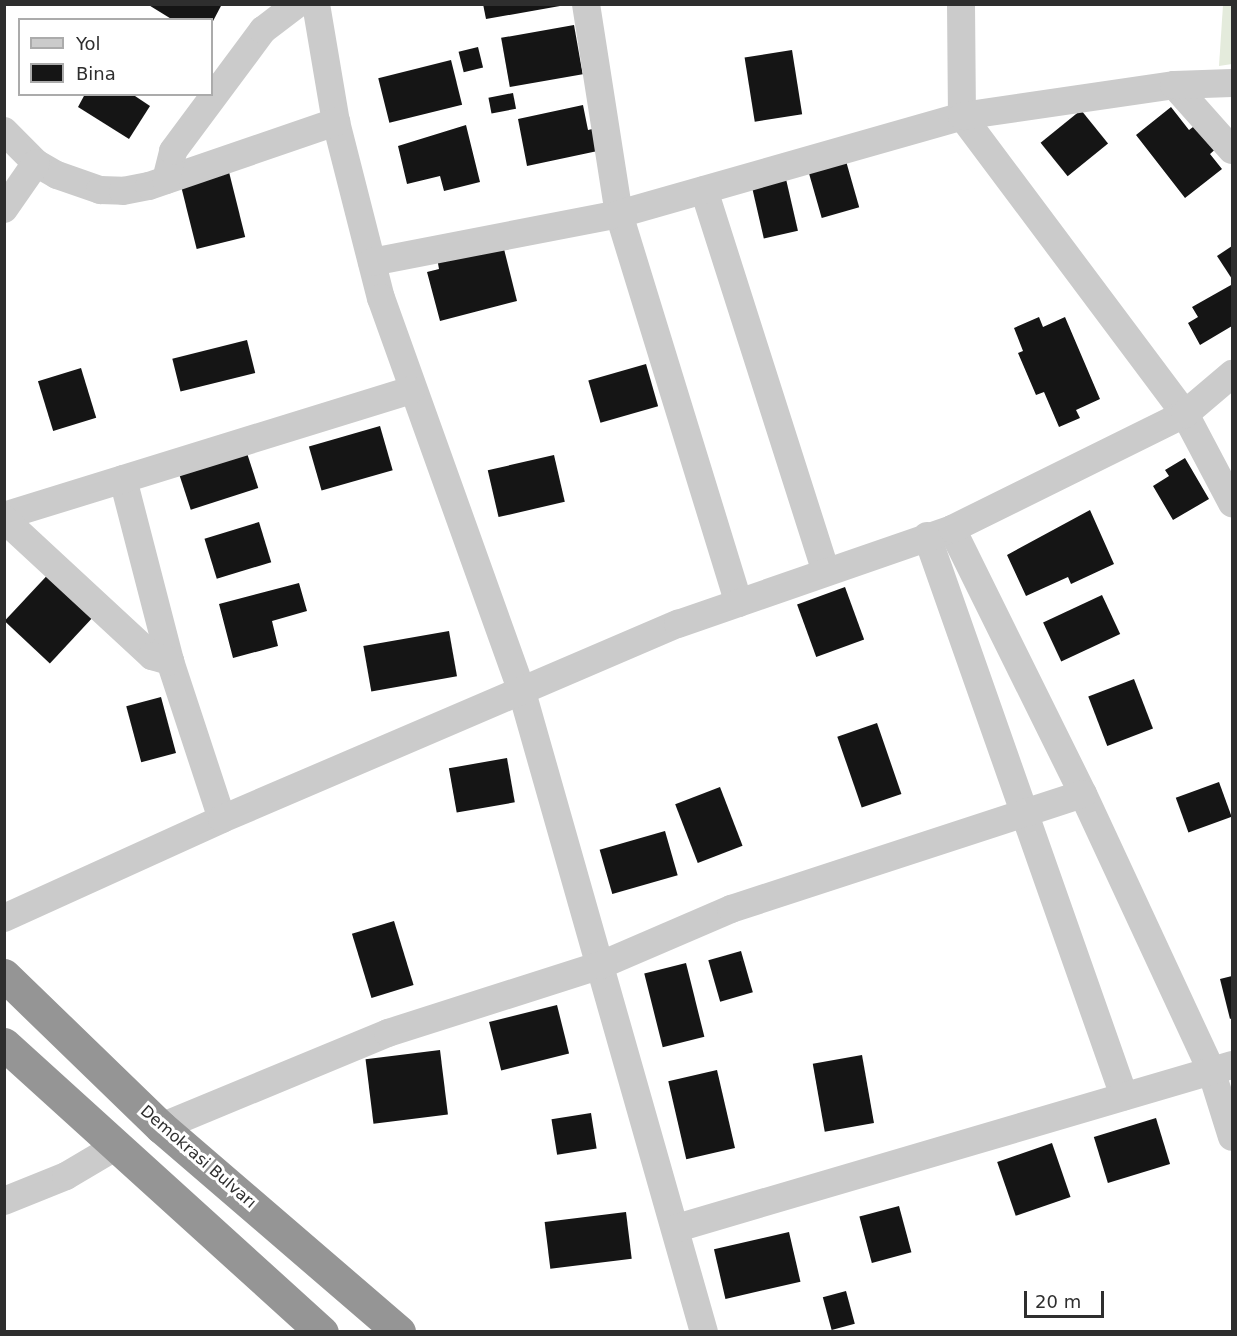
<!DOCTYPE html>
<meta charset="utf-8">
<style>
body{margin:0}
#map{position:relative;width:1237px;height:1336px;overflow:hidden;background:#fff;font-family:"DejaVu Sans",sans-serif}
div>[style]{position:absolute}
.green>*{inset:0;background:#e4ebdc}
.building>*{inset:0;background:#151515;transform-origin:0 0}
.minor>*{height:28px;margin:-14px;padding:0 14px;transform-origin:14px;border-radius:14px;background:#cbcbcb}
.highway>*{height:33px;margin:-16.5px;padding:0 16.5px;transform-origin:16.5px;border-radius:16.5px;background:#959595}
span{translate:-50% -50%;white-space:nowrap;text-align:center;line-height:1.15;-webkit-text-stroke:6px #fff;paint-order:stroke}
.street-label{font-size:16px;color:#2e2e2e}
.frame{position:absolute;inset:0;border:6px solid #2e2e2e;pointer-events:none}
.legend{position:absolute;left:18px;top:18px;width:195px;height:78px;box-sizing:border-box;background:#fff;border:2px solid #ababab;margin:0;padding:8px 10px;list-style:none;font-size:18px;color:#2e2e2e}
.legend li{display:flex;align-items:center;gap:12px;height:30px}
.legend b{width:30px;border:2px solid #ababab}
.scale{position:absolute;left:1024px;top:1291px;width:80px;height:27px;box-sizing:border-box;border:3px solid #2e2e2e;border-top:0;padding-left:8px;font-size:18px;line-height:21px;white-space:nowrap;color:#2e2e2e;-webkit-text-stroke:4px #fff;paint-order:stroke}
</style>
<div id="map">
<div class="green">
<div style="clip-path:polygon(1223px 5px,1232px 5px,1232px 64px,1219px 66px)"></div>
</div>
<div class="building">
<div style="clip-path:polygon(147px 4px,222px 4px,212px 23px,173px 20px)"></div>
<div style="clip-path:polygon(483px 4px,560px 4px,560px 6px,486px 19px)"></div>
<div style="left:574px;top:25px;width:50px;height:74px;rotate:80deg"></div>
<div style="left:478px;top:47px;width:21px;height:20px;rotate:76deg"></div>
<div style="left:792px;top:50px;width:65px;height:48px;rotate:81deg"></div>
<div style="left:451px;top:60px;width:46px;height:75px;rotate:76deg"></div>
<div style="left:513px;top:93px;width:16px;height:25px;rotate:79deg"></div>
<div style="clip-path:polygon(85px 94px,132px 94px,150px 106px,129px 139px,78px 107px)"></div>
<div style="clip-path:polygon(583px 105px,588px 130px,602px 127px,607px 149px,527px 166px,518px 119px)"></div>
<div style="clip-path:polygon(1171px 107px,1189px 130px,1201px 121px,1220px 145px,1210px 154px,1222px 169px,1185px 198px,1136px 135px)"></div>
<div style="left:1081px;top:110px;width:43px;height:52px;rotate:51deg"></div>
<div style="clip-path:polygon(466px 125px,480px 182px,444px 191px,440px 176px,407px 184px,398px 146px)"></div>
<div style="left:846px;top:161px;width:48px;height:39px;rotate:74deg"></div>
<div style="left:229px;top:172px;width:67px;height:50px;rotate:76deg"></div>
<div style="left:786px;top:179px;width:53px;height:35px;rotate:77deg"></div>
<div style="clip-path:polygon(502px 241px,517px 301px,440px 321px,427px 272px,439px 269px,437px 258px)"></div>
<div style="clip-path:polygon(1232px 246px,1232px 279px,1217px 256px)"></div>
<div style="clip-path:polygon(1231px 285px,1232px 326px,1200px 345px,1188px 323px,1198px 317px,1192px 307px)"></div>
<div style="clip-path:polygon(1039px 317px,1043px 327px,1065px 317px,1100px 399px,1076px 410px,1080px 418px,1059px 427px,1044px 392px,1036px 395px,1018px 353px,1023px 351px,1014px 328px)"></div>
<div style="left:247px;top:340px;width:34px;height:77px;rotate:76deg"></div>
<div style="left:646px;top:364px;width:44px;height:60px;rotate:74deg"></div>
<div style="left:81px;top:368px;width:52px;height:45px;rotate:73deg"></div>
<div style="left:380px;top:426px;width:46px;height:74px;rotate:74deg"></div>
<div style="left:245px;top:447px;width:43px;height:71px;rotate:72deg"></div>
<div style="left:554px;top:455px;width:48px;height:68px;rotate:77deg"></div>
<div style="clip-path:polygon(1185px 458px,1209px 499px,1173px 520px,1153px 486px,1169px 476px,1165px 470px)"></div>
<div style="clip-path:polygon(1090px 510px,1114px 564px,1071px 584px,1068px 577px,1026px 596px,1007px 555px)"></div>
<div style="left:259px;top:522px;width:42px;height:57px;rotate:73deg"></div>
<div style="left:55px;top:567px;width:62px;height:74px;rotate:43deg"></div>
<div style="clip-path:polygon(299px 583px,307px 611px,272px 621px,278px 646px,233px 658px,219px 604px)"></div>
<div style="left:845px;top:587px;width:56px;height:51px;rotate:70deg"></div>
<div style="left:1102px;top:595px;width:43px;height:65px;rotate:65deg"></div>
<div style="left:449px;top:631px;width:46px;height:87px;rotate:80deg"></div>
<div style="left:1134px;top:679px;width:53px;height:49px;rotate:69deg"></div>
<div style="left:161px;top:697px;width:58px;height:36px;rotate:75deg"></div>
<div style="left:877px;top:723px;width:75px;height:42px;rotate:71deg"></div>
<div style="left:507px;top:758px;width:45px;height:59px;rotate:80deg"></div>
<div style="left:1219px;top:782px;width:37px;height:46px;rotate:70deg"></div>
<div style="left:720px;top:787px;width:63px;height:48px;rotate:69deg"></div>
<div style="left:665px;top:831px;width:46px;height:68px;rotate:74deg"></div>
<div style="left:394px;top:921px;width:67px;height:44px;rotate:73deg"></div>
<div style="left:741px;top:951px;width:43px;height:34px;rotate:74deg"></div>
<div style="left:686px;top:963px;width:76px;height:43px;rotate:76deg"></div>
<div style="clip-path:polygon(1232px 976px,1232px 1018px,1230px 1019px,1220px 979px)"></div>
<div style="left:557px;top:1005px;width:50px;height:70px;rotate:76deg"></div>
<div style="left:440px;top:1050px;width:65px;height:75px;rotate:83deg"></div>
<div style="left:862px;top:1055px;width:69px;height:50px;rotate:80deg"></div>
<div style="left:717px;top:1070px;width:80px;height:50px;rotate:77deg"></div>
<div style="left:591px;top:1113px;width:36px;height:40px;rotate:81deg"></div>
<div style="left:1156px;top:1118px;width:48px;height:65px;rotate:73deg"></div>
<div style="left:1052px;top:1143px;width:57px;height:58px;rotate:71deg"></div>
<div style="left:899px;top:1206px;width:48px;height:41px;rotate:75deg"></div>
<div style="left:626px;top:1212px;width:47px;height:82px;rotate:83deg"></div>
<div style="left:789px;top:1232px;width:51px;height:77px;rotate:77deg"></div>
<div style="left:846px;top:1291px;width:34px;height:24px;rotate:75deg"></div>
</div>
<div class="minor">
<div style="left:316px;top:4px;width:120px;rotate:80.4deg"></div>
<div style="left:336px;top:122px;width:182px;rotate:75.7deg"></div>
<div style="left:381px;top:298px;width:418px;rotate:70.3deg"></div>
<div style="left:522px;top:692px;width:665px;rotate:74.13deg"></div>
<div style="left:586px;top:4px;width:213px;rotate:81.1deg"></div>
<div style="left:619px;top:214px;width:407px;rotate:72.9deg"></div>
<div style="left:961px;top:4px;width:112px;rotate:89.5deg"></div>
<div style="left:962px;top:116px;width:372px;rotate:53.2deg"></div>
<div style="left:1185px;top:414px;width:101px;rotate:62.2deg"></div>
<div style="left:1174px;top:85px;width:87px;rotate:48.3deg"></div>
<div style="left:4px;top:131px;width:45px;rotate:45deg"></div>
<div style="left:36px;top:163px;width:24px;rotate:30deg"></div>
<div style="left:57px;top:175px;width:46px;rotate:19.2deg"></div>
<div style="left:100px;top:190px;width:23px;rotate:2deg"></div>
<div style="left:123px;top:191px;width:26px;rotate:-11deg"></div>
<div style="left:149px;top:186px;width:198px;rotate:-18.9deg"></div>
<div style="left:166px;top:180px;width:30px;rotate:-76deg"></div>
<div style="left:173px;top:151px;width:151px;rotate:-53.4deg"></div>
<div style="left:263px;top:30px;width:43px;rotate:-37.4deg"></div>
<div style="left:704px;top:190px;width:401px;rotate:72.3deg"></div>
<div style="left:4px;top:209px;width:56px;rotate:-55.2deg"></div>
<div style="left:372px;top:262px;width:252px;rotate:-11deg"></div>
<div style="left:619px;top:214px;width:357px;rotate:-15.9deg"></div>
<div style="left:962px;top:116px;width:214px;rotate:-8.3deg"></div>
<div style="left:1174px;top:85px;width:58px;rotate:-2deg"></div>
<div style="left:123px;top:479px;width:188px;rotate:75.5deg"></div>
<div style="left:170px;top:661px;width:166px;rotate:71.8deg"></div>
<div style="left:4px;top:516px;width:426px;rotate:-17.2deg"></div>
<div style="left:4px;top:519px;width:202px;rotate:42.8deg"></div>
<div style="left:152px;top:656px;width:19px;rotate:16deg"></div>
<div style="left:952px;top:529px;width:296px;rotate:63.7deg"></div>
<div style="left:1083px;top:794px;width:304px;rotate:65.1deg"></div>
<div style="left:1211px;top:1070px;width:70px;rotate:72.6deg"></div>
<div style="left:927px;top:536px;width:594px;rotate:70.62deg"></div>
<div style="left:4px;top:918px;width:239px;rotate:-24.4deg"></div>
<div style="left:222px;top:819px;width:496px;rotate:-23.2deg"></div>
<div style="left:678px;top:624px;width:290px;rotate:-19.1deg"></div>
<div style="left:952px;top:529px;width:260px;rotate:-26.3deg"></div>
<div style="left:1185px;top:414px;width:62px;rotate:-40.4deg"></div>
<div style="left:161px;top:1127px;width:246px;rotate:-22.5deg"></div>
<div style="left:388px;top:1033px;width:224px;rotate:-17.7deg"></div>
<div style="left:601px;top:965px;width:142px;rotate:-23.3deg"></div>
<div style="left:731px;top:909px;width:370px;rotate:-18.1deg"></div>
<div style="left:4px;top:1201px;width:67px;rotate:-22deg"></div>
<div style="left:66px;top:1176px;width:57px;rotate:-30.6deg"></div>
<div style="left:677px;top:1228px;width:578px;rotate:-16.37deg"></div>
</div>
<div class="highway">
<div style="left:4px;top:975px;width:219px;rotate:44.1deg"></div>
<div style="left:161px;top:1127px;width:314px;rotate:40.7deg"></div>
<div style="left:4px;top:1044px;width:429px;rotate:42.2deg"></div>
</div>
<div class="street-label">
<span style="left:198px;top:1157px;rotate:41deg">Demokrasi Bulvarı</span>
</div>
<div class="frame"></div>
<ul class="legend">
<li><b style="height:8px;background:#cbcbcb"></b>Yol</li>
<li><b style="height:16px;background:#151515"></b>Bina</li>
</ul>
<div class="scale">20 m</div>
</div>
